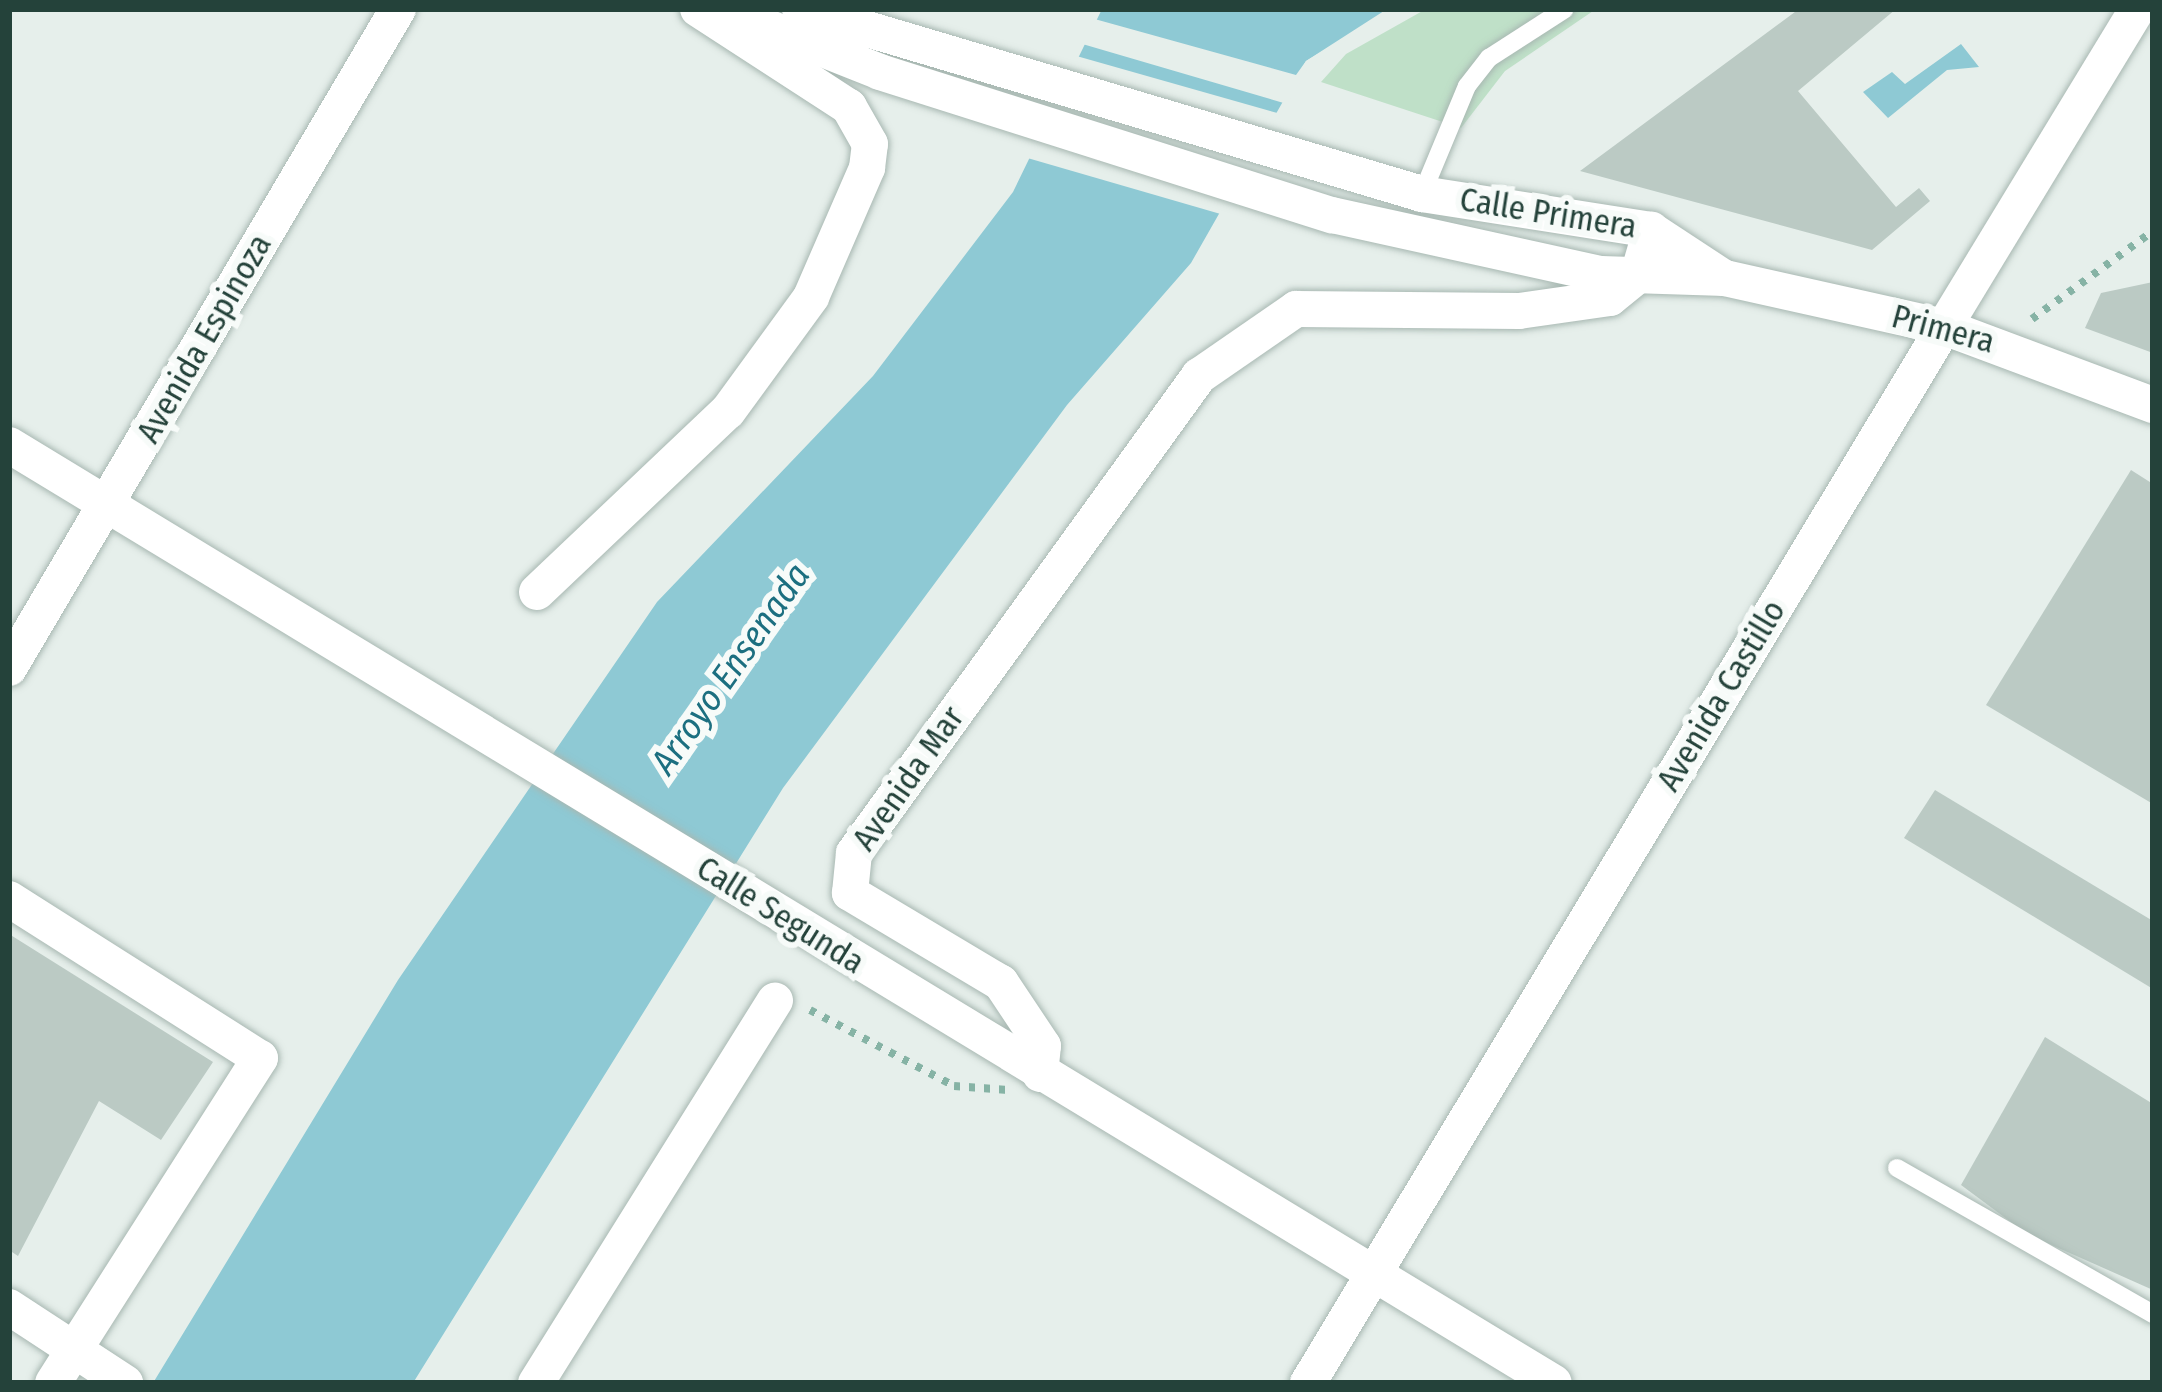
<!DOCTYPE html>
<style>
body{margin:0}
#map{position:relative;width:2162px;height:1392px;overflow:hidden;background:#e6efeb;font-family:"Fira Sans Condensed",sans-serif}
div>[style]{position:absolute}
.green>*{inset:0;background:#bfe0c8}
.water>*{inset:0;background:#8ec9d4}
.pier>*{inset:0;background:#e6efeb}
.building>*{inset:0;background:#bbcac4}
.path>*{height:8px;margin-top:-4px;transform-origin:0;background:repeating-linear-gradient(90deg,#86b3a5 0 6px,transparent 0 15px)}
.roads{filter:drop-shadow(0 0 3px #a8b8b2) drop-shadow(0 0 3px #a8b8b2)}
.lane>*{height:18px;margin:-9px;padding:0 9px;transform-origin:9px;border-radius:9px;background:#fff}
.street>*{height:36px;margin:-18px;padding:0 18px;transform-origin:18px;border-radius:18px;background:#fff}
.secondary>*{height:36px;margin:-18px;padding:0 18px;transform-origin:18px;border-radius:18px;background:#fff}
span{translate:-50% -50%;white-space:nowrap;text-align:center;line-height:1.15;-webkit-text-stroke:12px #f7fbf9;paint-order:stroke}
.street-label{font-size:33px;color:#24423a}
.water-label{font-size:36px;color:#1c6f80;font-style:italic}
.frame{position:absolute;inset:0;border:12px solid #24423a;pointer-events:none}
</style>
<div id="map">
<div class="green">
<div style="clip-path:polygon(1426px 9px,1596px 9px,1505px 71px,1461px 128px,1321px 82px,1346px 54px)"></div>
</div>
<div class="water">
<div style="clip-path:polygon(1102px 9px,1387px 9px,1306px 61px,1191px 263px,1067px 405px,783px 788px,413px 1383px,153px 1383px,398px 980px,657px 602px,873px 376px,1013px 192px)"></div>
<div style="clip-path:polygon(1961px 44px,1979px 67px,1947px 70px,1888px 118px,1863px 92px,1892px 72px,1905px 84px)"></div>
</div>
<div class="pier">
<div style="clip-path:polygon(1393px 9px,1310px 65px,1287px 104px,1079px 43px,1091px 18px,1296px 75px,1306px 61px)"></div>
<div style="clip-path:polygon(1073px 55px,1281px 114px,1224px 215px,1024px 157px)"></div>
</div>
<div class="building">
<div style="clip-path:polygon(1799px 9px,1896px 9px,1798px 91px,1896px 207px,1919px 188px,1930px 201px,1872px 250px,1580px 171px)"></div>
<div style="clip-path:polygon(2153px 282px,2153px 353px,2085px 328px,2101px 293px)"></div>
<div style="clip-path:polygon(2131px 470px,2153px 484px,2153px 804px,1986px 705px)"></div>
<div style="clip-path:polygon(1935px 790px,2153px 921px,2153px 989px,1904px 838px)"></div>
<div style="clip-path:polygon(9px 934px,213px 1062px,161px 1140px,99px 1101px,18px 1256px,9px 1250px)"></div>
<div style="clip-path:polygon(2045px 1037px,2153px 1104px,2153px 1290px,2027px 1234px,1961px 1185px)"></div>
</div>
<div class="path">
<div style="left:2032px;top:319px;width:150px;rotate:-36deg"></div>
<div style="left:810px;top:1010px;width:163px;rotate:27.8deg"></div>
<div style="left:954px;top:1086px;width:54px;rotate:4.2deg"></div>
</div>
<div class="roads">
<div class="lane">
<div style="left:1422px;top:194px;width:117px;rotate:-67.4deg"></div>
<div style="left:1467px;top:86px;width:36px;rotate:-52deg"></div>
<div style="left:1489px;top:58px;width:90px;rotate:-32.8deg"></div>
<div style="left:1897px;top:1168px;width:295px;rotate:29.7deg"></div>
</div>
<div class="street">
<div style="left:1944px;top:327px;width:372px;rotate:-58.7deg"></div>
<div style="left:9px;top:445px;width:1807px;rotate:31.26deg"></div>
<div style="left:537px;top:592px;width:263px;rotate:-43.5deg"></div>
<div style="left:728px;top:411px;width:141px;rotate:-53.9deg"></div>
<div style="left:811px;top:297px;width:141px;rotate:-66.5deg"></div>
<div style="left:867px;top:168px;width:24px;rotate:-83deg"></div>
<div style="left:870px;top:144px;width:43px;rotate:-119.6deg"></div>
<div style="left:849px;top:107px;width:180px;rotate:-147deg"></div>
<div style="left:9px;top:668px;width:765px;rotate:-59.45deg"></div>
<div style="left:9px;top:899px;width:297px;rotate:32.4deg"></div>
<div style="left:260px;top:1058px;width:385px;rotate:122.5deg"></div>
<div style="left:1040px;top:1074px;width:28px;rotate:-84deg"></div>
<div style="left:1043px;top:1046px;width:76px;rotate:-123.7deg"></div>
<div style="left:1001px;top:983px;width:176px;rotate:-149.2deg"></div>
<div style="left:850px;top:893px;width:40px;rotate:-84.3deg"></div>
<div style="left:854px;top:853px;width:589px;rotate:-54.12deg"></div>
<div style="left:1199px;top:376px;width:118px;rotate:-34.6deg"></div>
<div style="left:1296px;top:309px;width:223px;rotate:0.5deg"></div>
<div style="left:1519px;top:311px;width:92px;rotate:-8.1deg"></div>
<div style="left:1610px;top:298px;width:36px;rotate:-39deg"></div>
<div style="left:1638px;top:275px;width:47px;rotate:-73.9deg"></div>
<div style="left:9px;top:1307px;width:139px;rotate:33.2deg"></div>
<div style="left:536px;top:1383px;width:451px;rotate:-58deg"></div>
</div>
<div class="secondary">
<div style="left:722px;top:9px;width:170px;rotate:21.7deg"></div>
<div style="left:880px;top:72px;width:474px;rotate:17.6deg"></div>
<div style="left:1332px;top:215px;width:275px;rotate:12.4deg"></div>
<div style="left:1601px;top:274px;width:124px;rotate:1.8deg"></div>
<div style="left:1725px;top:278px;width:224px;rotate:12.6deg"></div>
<div style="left:1944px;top:327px;width:223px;rotate:20.5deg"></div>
<div style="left:800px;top:9px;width:649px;rotate:16.56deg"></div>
<div style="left:1422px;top:194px;width:232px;rotate:8.9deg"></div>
<div style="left:1651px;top:230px;width:87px;rotate:33.3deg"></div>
<div style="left:1308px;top:1383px;width:1233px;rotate:-58.94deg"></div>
</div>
</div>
<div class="street-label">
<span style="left:1548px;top:214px;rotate:9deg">Calle Primera</span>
<span style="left:1943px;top:330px;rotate:15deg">Primera</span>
<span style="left:205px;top:339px;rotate:-60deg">Avenida Espinoza</span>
<span style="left:1722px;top:696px;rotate:-59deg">Avenida Castillo</span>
<span style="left:909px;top:779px;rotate:-55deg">Avenida Mar</span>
<span style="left:780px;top:916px;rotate:32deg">Calle Segunda</span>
</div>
<div class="water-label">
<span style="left:731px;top:669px;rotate:-55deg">Arroyo Ensenada</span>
</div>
<div class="frame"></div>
</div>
